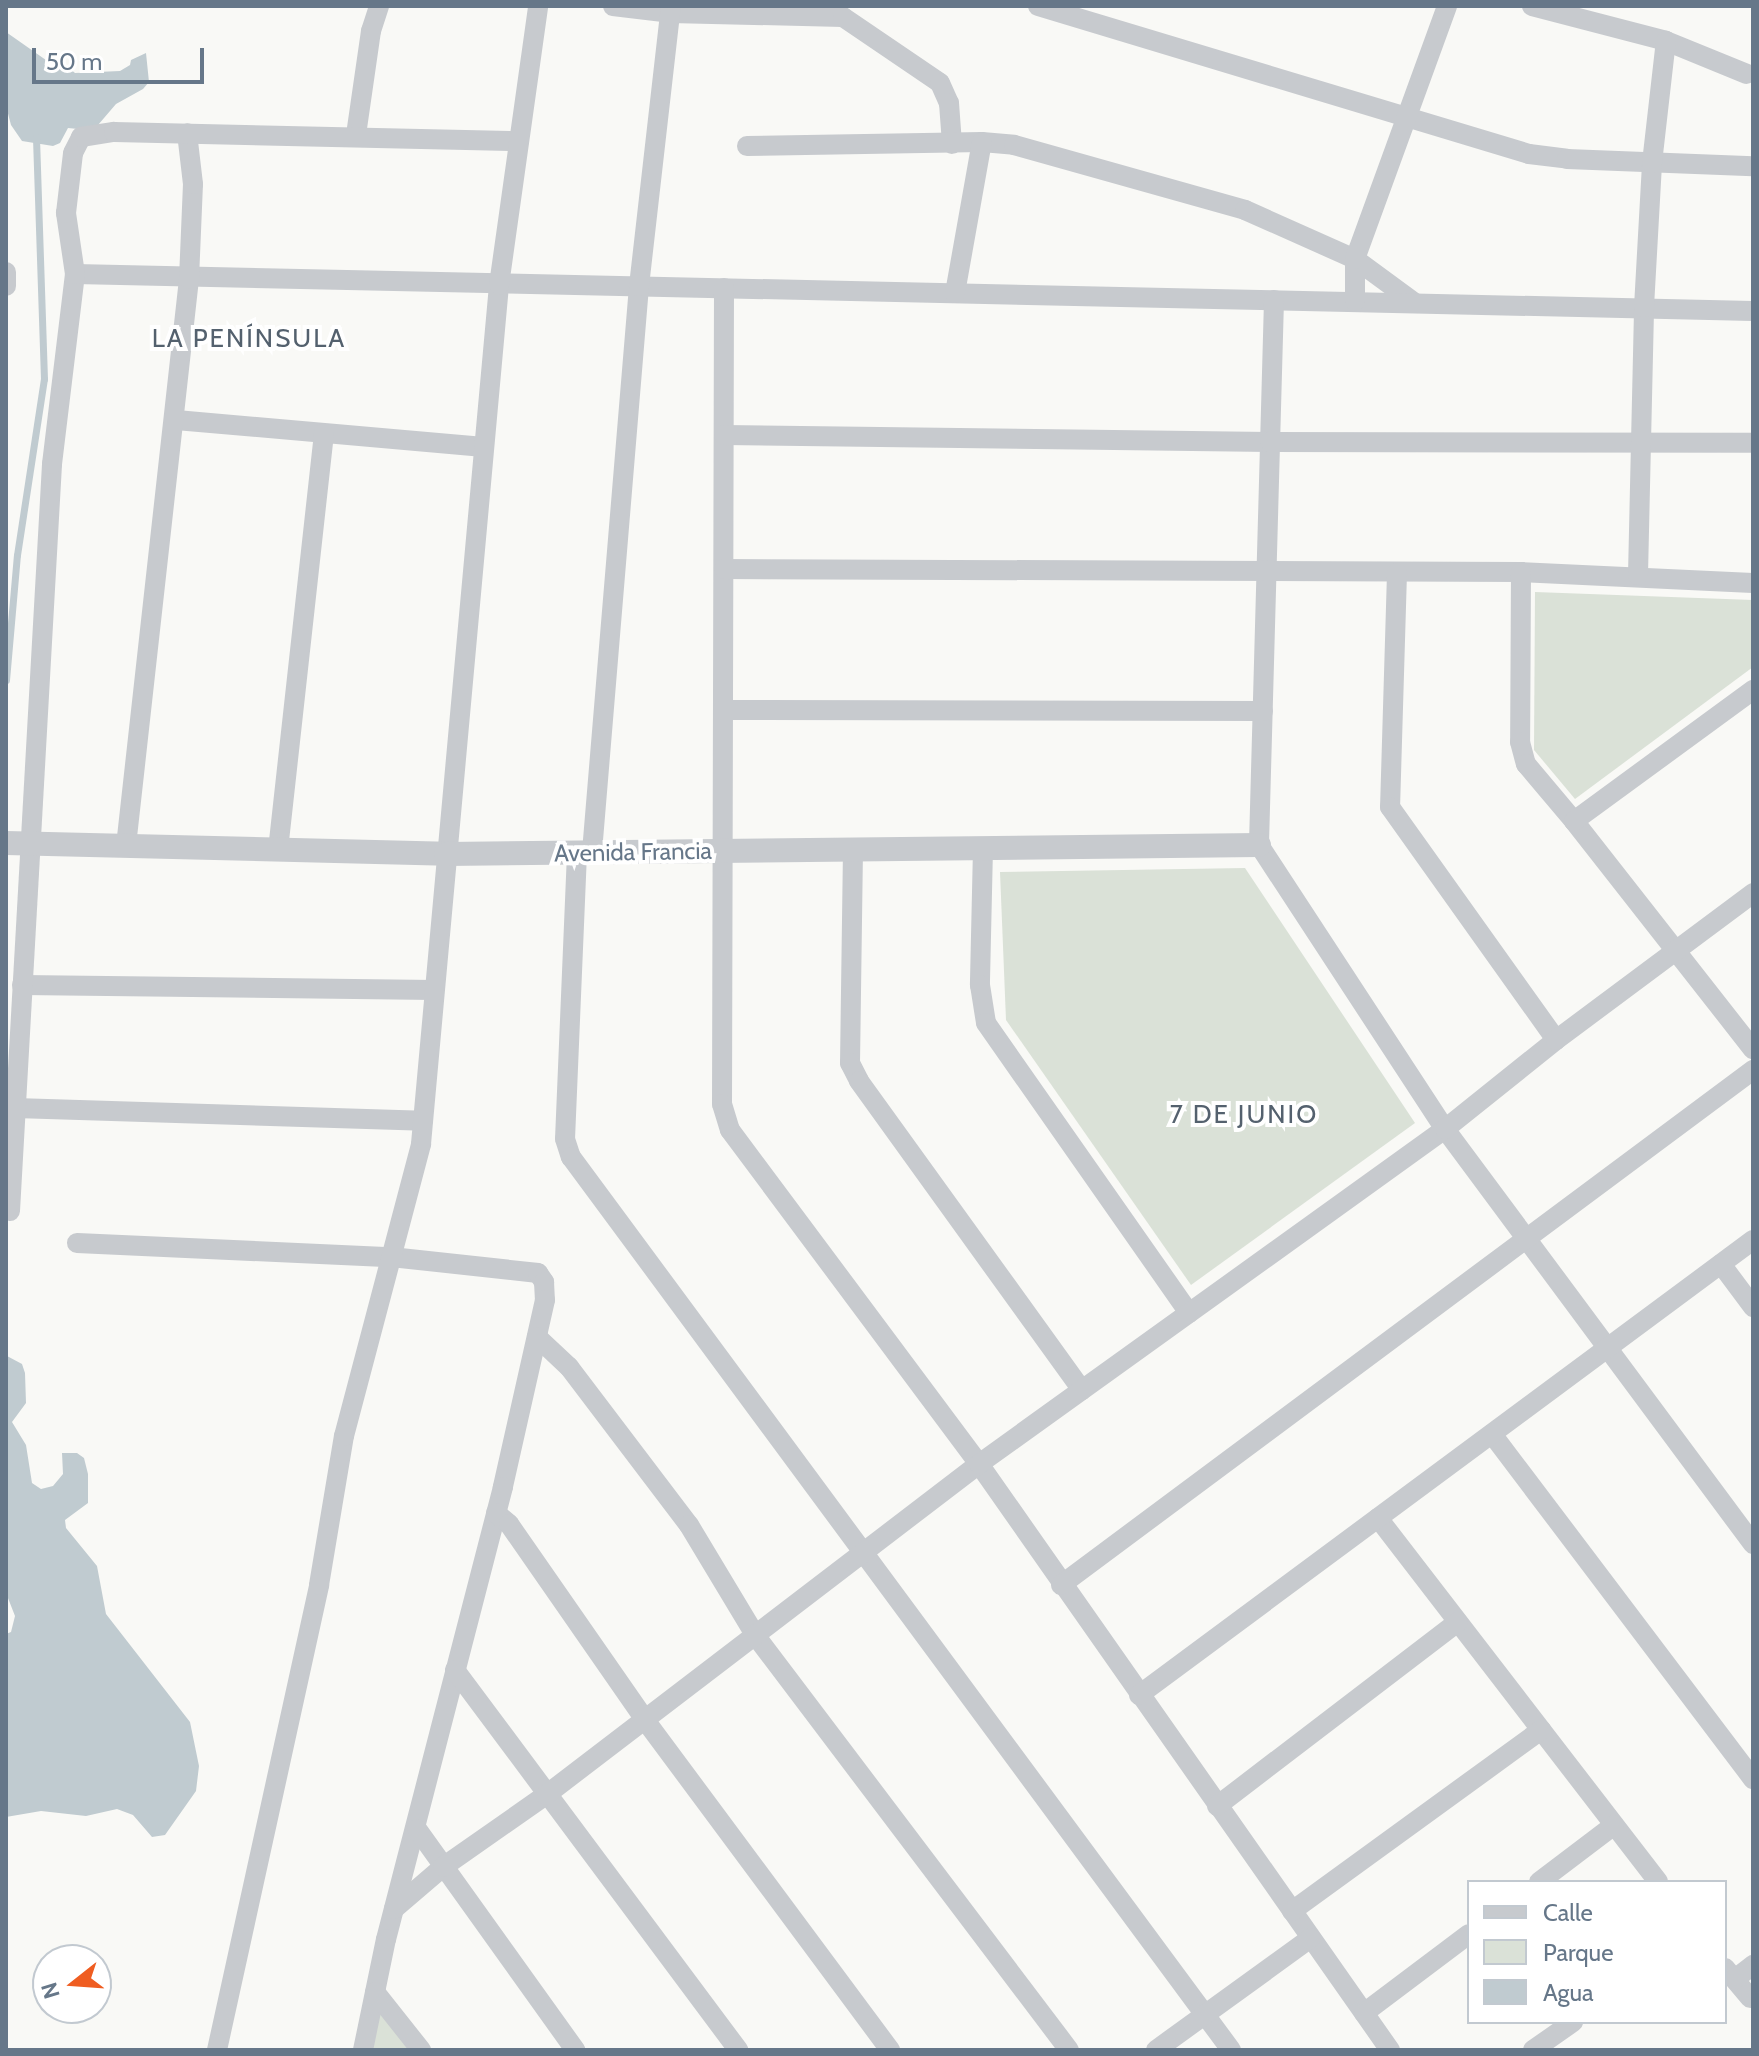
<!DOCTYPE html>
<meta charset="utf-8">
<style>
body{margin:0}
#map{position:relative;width:1759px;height:2056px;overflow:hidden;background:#f9f9f6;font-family:Cabin,sans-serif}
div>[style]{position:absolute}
.green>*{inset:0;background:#dae1d7}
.water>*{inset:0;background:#c0cbd0}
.stream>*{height:7px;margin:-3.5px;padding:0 3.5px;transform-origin:3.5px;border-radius:3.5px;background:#c0cbd0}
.minor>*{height:20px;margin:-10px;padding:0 10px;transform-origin:10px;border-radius:10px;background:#c7cace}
.tertiary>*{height:24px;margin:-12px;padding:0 12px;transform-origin:12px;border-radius:12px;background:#c7cace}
span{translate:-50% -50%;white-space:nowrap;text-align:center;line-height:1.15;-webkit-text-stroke:8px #fff;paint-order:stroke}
.street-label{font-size:24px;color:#667789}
.neighbourhood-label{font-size:26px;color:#54616e;letter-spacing:2px}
.frame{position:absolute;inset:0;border:8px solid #667789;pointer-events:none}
.legend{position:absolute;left:1467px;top:1880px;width:260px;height:144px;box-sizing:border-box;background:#fff;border:2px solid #c2c9d0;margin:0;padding:10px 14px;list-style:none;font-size:24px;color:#667789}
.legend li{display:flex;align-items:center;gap:16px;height:40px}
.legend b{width:40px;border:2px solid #c2c9d0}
.north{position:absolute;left:32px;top:1944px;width:80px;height:80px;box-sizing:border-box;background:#fff;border:2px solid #c2c9d0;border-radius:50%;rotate:253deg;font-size:22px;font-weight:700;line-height:32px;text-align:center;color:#667789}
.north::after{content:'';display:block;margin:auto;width:28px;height:36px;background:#ef5d21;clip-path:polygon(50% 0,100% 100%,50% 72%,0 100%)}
.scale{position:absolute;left:32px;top:48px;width:172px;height:36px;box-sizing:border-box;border:4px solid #667789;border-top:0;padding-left:10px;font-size:24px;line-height:28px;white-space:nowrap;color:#667789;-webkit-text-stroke:6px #fff;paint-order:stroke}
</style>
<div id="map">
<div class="green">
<div style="clip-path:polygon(1535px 592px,1753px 600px,1753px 667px,1575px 799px,1534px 750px)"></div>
<div style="clip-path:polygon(1245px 868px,1415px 1123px,1191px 1285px,1006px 1020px,1000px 872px)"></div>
<div style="clip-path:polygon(379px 2011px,410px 2050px,371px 2050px)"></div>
</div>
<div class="water">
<div style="clip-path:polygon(6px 32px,53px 65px,64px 64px,75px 73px,120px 71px,130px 65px,131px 60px,146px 53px,149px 82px,143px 89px,116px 104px,98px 125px,88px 130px,68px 128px,60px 143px,53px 146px,22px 141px,11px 125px,6px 106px)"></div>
<div style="clip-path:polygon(7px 1356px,22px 1364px,25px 1373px,26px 1403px,12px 1422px,26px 1445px,32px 1483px,41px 1489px,53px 1486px,63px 1474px,62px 1453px,77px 1453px,84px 1458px,88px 1474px,88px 1503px,65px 1520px,66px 1528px,97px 1566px,106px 1614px,190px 1722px,199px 1766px,196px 1791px,165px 1835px,152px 1837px,133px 1815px,117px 1809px,86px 1816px,41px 1811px,6px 1817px,6px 1634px,11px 1632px,15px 1616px,6px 1593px)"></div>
</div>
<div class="stream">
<div style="left:6px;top:680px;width:125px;rotate:-85deg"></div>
<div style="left:17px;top:555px;width:178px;rotate:-81.3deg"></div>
<div style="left:44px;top:379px;width:242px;rotate:-91.9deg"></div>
</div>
<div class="minor">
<div style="left:613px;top:6px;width:57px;rotate:7deg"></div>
<div style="left:670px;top:13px;width:173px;rotate:1.3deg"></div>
<div style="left:843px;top:17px;width:117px;rotate:34.2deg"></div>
<div style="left:940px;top:83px;width:22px;rotate:66deg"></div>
<div style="left:949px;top:103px;width:41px;rotate:85.8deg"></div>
<div style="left:1038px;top:6px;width:513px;rotate:16.77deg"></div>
<div style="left:1529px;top:154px;width:38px;rotate:7deg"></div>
<div style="left:1567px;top:159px;width:186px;rotate:2.2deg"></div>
<div style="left:1532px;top:6px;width:138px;rotate:14.6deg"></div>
<div style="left:1666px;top:41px;width:87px;rotate:22.2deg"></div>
<div style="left:356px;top:135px;width:105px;rotate:-81.8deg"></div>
<div style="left:371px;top:31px;width:26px;rotate:-72deg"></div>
<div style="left:747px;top:146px;width:235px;rotate:-1deg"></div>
<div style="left:982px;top:142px;width:32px;rotate:5deg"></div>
<div style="left:1014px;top:145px;width:240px;rotate:15.7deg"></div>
<div style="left:1245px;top:210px;width:120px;rotate:24deg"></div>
<div style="left:1355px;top:259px;width:74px;rotate:36.3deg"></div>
<div style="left:6px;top:272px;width:14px;rotate:90deg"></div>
<div style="left:75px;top:274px;width:1678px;rotate:1.26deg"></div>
<div style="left:724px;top:288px;width:816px;rotate:90.14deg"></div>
<div style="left:722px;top:1104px;width:27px;rotate:73deg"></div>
<div style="left:730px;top:1130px;width:417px;rotate:53.3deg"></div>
<div style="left:979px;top:1464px;width:716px;rotate:54.96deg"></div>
<div style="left:955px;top:293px;width:153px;rotate:-79.9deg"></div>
<div style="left:1274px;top:300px;width:545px;rotate:91.58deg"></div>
<div style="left:1259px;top:845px;width:339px;rotate:56.8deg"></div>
<div style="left:1445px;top:1129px;width:517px;rotate:53.42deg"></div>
<div style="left:1355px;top:301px;width:42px;rotate:-90deg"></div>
<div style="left:1355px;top:259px;width:269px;rotate:-70deg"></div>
<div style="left:176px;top:420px;width:309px;rotate:5deg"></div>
<div style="left:724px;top:435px;width:546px;rotate:0.73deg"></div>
<div style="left:1270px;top:442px;width:483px;rotate:0.1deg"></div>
<div style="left:724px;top:569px;width:797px;rotate:0.22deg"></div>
<div style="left:1521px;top:572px;width:232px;rotate:2.7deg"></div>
<div style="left:1521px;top:572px;width:170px;rotate:90.3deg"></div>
<div style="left:1520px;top:742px;width:23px;rotate:75deg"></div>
<div style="left:1526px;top:764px;width:75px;rotate:49.9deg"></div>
<div style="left:1574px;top:821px;width:290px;rotate:51.9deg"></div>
<div style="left:1397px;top:573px;width:234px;rotate:91.7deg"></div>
<div style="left:1390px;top:807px;width:286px;rotate:54.5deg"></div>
<div style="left:1638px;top:575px;width:268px;rotate:-88.7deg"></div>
<div style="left:1644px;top:307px;width:144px;rotate:-86.8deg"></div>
<div style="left:1652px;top:163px;width:123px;rotate:-83.5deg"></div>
<div style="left:723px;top:710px;width:540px;rotate:0.11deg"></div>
<div style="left:1574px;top:821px;width:222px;rotate:-36.2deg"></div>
<div style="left:126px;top:846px;width:570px;rotate:-83.66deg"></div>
<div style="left:189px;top:279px;width:95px;rotate:-87.6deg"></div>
<div style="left:193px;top:184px;width:51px;rotate:-96.7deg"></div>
<div style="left:983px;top:848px;width:137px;rotate:91.3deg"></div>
<div style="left:980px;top:985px;width:38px;rotate:81deg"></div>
<div style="left:986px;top:1023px;width:354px;rotate:55deg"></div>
<div style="left:853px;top:849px;width:214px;rotate:90.8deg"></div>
<div style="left:850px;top:1063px;width:20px;rotate:63deg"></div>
<div style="left:859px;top:1081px;width:381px;rotate:54.2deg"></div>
<div style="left:278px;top:850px;width:419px;rotate:-83.7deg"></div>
<div style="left:592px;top:852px;width:568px;rotate:-85.25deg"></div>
<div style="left:639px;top:286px;width:282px;rotate:-83.5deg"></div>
<div style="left:577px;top:853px;width:286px;rotate:92.4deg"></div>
<div style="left:565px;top:1139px;width:19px;rotate:72deg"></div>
<div style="left:571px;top:1157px;width:1110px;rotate:53.53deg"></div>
<div style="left:22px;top:985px;width:412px;rotate:0.7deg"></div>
<div style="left:15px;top:1108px;width:408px;rotate:1.8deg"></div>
<div style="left:10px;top:1211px;width:748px;rotate:-86.78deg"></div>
<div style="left:52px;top:464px;width:191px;rotate:-83.1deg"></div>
<div style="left:75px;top:274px;width:62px;rotate:-98.4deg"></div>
<div style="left:66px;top:213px;width:60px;rotate:-83.3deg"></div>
<div style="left:73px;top:153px;width:18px;rotate:-63deg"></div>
<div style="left:81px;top:137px;width:33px;rotate:-9deg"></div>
<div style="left:114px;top:132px;width:405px;rotate:1.3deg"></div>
<div style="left:77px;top:1243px;width:314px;rotate:2.6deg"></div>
<div style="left:391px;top:1257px;width:148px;rotate:6.2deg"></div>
<div style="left:538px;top:1273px;width:11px;rotate:56deg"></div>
<div style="left:544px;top:1282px;width:18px;rotate:87deg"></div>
<div style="left:545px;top:1300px;width:192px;rotate:102.7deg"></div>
<div style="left:503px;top:1487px;width:467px;rotate:104.5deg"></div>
<div style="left:386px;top:1939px;width:113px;rotate:101.7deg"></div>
<div style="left:1721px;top:1264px;width:54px;rotate:53.3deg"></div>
<div style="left:537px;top:1337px;width:44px;rotate:43.2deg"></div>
<div style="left:569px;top:1367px;width:198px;rotate:52.8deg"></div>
<div style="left:689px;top:1525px;width:128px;rotate:59deg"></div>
<div style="left:755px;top:1635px;width:520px;rotate:52.89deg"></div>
<div style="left:1492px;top:1434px;width:433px;rotate:52.9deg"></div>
<div style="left:496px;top:1513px;width:17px;rotate:40deg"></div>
<div style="left:509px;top:1524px;width:239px;rotate:55.2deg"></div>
<div style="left:645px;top:1720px;width:411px;rotate:53.4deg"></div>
<div style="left:1378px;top:1518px;width:459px;rotate:52.4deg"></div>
<div style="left:1061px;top:1585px;width:863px;rotate:-36.66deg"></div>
<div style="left:455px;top:1670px;width:474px;rotate:53.3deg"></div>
<div style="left:1139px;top:1695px;width:764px;rotate:-36.54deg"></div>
<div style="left:1217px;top:1806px;width:303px;rotate:-37.4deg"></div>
<div style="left:417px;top:1829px;width:272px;rotate:54.4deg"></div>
<div style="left:1539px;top:1882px;width:94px;rotate:-37.2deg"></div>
<div style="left:394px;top:1909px;width:65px;rotate:-40.6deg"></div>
<div style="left:443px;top:1867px;width:126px;rotate:-35deg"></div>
<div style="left:546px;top:1795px;width:545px;rotate:-37.4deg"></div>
<div style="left:979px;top:1464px;width:574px;rotate:-35.71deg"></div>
<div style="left:1445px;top:1129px;width:142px;rotate:-38.7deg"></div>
<div style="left:1556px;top:1040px;width:246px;rotate:-36.7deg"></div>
<div style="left:1292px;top:1911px;width:308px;rotate:-36deg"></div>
<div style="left:1725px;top:1968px;width:39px;rotate:50deg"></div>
<div style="left:1735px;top:1979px;width:23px;rotate:-38deg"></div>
<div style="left:375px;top:1992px;width:74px;rotate:51.6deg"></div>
<div style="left:1364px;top:2013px;width:131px;rotate:-37deg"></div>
<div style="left:217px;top:2050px;width:476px;rotate:-77.6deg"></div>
<div style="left:319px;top:1585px;width:151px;rotate:-80.5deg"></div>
<div style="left:344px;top:1436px;width:302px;rotate:-75.2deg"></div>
<div style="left:421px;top:1144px;width:863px;rotate:-84.81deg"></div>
<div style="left:499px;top:285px;width:282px;rotate:-82deg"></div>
<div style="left:1156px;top:2050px;width:191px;rotate:-35.9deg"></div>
<div style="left:1533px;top:2050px;width:49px;rotate:-35deg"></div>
</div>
<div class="tertiary">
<div style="left:6px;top:843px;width:440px;rotate:1.4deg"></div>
<div style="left:446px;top:854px;width:813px;rotate:-0.63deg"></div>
</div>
<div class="street-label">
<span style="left:633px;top:852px;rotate:-1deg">Avenida Francia</span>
</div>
<div class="neighbourhood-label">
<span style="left:249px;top:339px">LA PENÍNSULA</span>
<span style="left:1244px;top:1115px">7 DE JUNIO</span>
</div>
<div class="frame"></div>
<ul class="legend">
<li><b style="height:10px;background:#c7cace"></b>Calle</li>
<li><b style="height:22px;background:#dae1d7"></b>Parque</li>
<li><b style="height:22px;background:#c0cbd0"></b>Agua</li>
</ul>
<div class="north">N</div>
<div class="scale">50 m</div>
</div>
